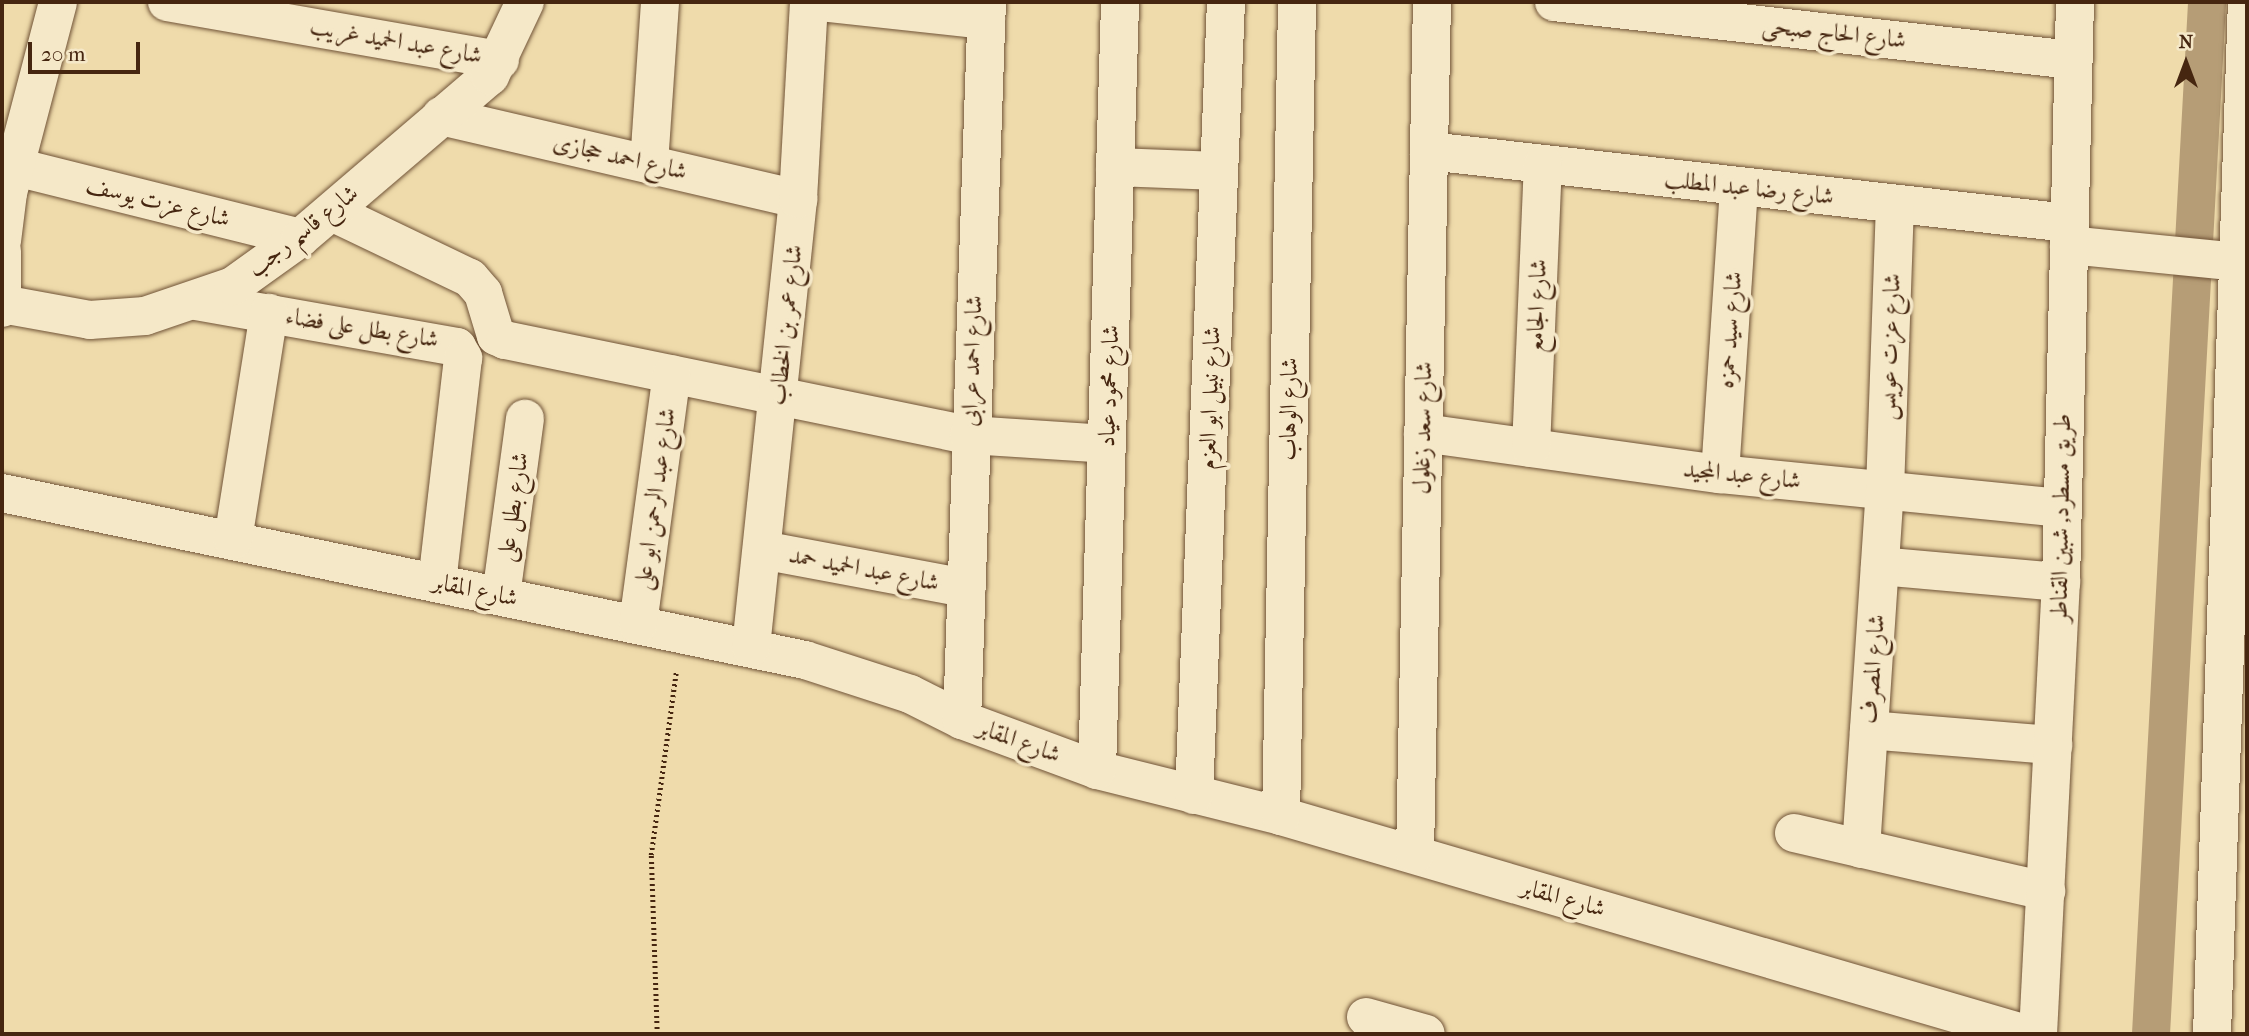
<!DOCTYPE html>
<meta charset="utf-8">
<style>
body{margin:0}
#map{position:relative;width:2249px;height:1036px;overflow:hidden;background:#efdbab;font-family:"IM FELL French Canon",Amiri,serif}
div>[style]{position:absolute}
.canal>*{height:38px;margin:-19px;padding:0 19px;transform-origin:19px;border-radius:19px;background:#b69d76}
.path>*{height:4.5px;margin-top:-2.25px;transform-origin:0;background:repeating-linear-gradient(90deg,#462610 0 2px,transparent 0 5.5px)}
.roads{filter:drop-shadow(0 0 2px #705337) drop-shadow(0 0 2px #705337)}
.street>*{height:38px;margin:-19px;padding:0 19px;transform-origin:19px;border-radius:19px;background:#f5e8c8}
span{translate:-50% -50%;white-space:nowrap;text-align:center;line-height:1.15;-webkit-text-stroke:7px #f5e8c8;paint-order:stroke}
.street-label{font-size:24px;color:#462610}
.frame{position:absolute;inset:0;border:4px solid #462610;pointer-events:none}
.north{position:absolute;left:2151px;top:28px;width:70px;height:70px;-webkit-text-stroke:5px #f5e8c8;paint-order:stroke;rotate:0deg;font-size:19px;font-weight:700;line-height:28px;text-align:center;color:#462610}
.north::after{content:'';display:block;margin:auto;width:24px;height:32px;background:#462610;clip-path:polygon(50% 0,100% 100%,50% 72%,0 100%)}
.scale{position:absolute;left:28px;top:42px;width:112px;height:32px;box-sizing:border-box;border:4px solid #462610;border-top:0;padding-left:9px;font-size:21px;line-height:24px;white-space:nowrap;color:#462610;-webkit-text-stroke:5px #f5e8c8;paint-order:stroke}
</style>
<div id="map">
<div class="canal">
<div style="left:2151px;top:1034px;width:1034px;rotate:-86.89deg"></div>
</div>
<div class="path">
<div style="left:657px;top:1034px;width:179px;rotate:-91.9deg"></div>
<div style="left:651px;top:855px;width:184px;rotate:-82.2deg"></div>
</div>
<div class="roads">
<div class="street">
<div style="left:167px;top:2px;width:338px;rotate:9.9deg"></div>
<div style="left:819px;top:2px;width:168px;rotate:6.2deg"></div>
<div style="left:1554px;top:2px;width:521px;rotate:6.39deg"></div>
<div style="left:441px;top:116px;width:367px;rotate:13.1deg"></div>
<div style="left:1429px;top:151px;width:643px;rotate:6.43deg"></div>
<div style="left:649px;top:164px;width:162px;rotate:-86.1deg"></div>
<div style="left:16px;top:167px;width:293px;rotate:14deg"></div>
<div style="left:1115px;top:167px;width:104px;rotate:2.2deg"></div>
<div style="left:332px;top:212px;width:153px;rotate:25.6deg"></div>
<div style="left:470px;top:278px;width:20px;rotate:49deg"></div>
<div style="left:483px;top:293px;width:45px;rotate:73.2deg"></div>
<div style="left:496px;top:336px;width:10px;rotate:24deg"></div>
<div style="left:505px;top:340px;width:474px;rotate:11.6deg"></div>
<div style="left:969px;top:435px;width:138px;rotate:3.7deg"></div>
<div style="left:2px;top:241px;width:48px;rotate:-82.9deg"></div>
<div style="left:8px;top:193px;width:197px;rotate:-75.3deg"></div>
<div style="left:2069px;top:245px;width:171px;rotate:5.7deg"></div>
<div style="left:2px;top:251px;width:57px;rotate:90deg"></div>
<div style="left:196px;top:301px;width:265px;rotate:10deg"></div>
<div style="left:457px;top:347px;width:13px;rotate:61deg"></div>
<div style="left:463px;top:358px;width:226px;rotate:96.6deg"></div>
<div style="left:2px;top:304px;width:89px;rotate:10.3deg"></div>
<div style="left:90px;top:320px;width:55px;rotate:-4.2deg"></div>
<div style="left:145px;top:316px;width:93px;rotate:-18.8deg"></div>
<div style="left:233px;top:286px;width:82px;rotate:-35.6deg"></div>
<div style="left:300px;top:238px;width:250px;rotate:-40.5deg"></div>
<div style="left:490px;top:76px;width:82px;rotate:-64.7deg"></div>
<div style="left:1423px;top:433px;width:300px;rotate:7.9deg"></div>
<div style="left:1720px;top:474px;width:343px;rotate:5.7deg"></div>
<div style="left:1531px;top:448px;width:284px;rotate:-87.6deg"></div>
<div style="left:1720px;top:474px;width:288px;rotate:-86.2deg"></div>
<div style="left:2px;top:493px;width:820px;rotate:11.75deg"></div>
<div style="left:805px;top:660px;width:110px;rotate:17.9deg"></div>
<div style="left:910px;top:694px;width:58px;rotate:26.6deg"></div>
<div style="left:962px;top:720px;width:144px;rotate:20.3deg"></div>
<div style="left:1097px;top:770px;width:190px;rotate:14deg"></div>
<div style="left:1281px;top:816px;width:776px;rotate:16.31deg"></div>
<div style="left:233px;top:540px;width:230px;rotate:-81deg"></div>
<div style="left:762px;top:550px;width:208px;rotate:10.6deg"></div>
<div style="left:1880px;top:566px;width:182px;rotate:5.1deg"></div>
<div style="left:501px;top:596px;width:179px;rotate:-82.3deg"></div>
<div style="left:638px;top:624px;width:252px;rotate:-82.3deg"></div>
<div style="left:751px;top:647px;width:450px;rotate:-84deg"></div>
<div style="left:798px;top:199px;width:197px;rotate:-86.8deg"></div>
<div style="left:962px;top:720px;width:718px;rotate:-88.01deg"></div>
<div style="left:1869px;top:730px;width:185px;rotate:4.7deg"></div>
<div style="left:1097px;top:770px;width:768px;rotate:-88.28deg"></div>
<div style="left:1194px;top:795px;width:794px;rotate:-87.69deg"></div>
<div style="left:1281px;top:816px;width:814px;rotate:-88.87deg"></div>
<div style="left:1794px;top:833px;width:259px;rotate:13deg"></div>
<div style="left:1861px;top:849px;width:360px;rotate:-86.2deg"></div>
<div style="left:1885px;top:490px;width:286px;rotate:-88deg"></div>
<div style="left:1415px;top:854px;width:852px;rotate:-88.86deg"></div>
<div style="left:1366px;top:1017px;width:62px;rotate:15.8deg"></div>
<div style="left:2038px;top:1034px;width:453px;rotate:-87.1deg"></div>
<div style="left:2061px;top:582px;width:580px;rotate:-88.62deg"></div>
<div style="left:2212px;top:1034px;width:1033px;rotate:-88.06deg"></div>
</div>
</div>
<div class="street-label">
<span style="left:1834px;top:33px;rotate:6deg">شارع الحاج صبحى</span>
<span style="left:396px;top:41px;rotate:10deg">شارع عبد الحميد غريب</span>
<span style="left:620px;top:157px;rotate:13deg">شارع احمد حجازى</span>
<span style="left:1749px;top:188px;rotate:6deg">شارع رضا عبد المطلب</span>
<span style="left:158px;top:202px;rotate:14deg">شارع عزت يوسف</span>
<span style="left:303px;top:231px;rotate:-38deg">شارع قاسم رجب</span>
<span style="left:1537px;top:306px;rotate:-88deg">شارع الجامع</span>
<span style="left:786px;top:325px;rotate:-84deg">شارع عمر بن الخطاب</span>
<span style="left:362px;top:328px;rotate:9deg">شارع بطل على فضاء</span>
<span style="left:1730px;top:330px;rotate:-86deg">شارع سيد حمزه</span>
<span style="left:1890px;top:347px;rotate:-88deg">شارع عزت عويس</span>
<span style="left:972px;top:361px;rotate:-88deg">شارع احمد عرابى</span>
<span style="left:1109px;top:386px;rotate:-88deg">شارع محمود عياد</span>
<span style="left:1210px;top:398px;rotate:-88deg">شارع نبيل ابو العزم</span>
<span style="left:1289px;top:409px;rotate:-89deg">شارع الوهاب</span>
<span style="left:1423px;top:428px;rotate:-89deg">شارع سعد زغلول</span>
<span style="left:1742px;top:475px;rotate:6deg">شارع عبد المجيد</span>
<span style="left:655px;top:499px;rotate:-82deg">شارع عبد الرحمن ابو على</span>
<span style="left:513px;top:507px;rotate:-82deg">شارع بطل على</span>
<span style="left:2061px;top:518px;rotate:-89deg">طريق مسطرد, شبين القناطر</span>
<span style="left:864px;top:569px;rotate:11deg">شارع عبد الحميد حمد</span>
<span style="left:475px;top:590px;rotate:12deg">شارع المقابر</span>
<span style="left:1873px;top:669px;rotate:-86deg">شارع المصرف</span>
<span style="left:1019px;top:741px;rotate:20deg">شارع المقابر</span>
<span style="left:1563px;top:898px;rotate:16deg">شارع المقابر</span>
</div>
<div class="frame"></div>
<div class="north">N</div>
<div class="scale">20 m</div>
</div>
